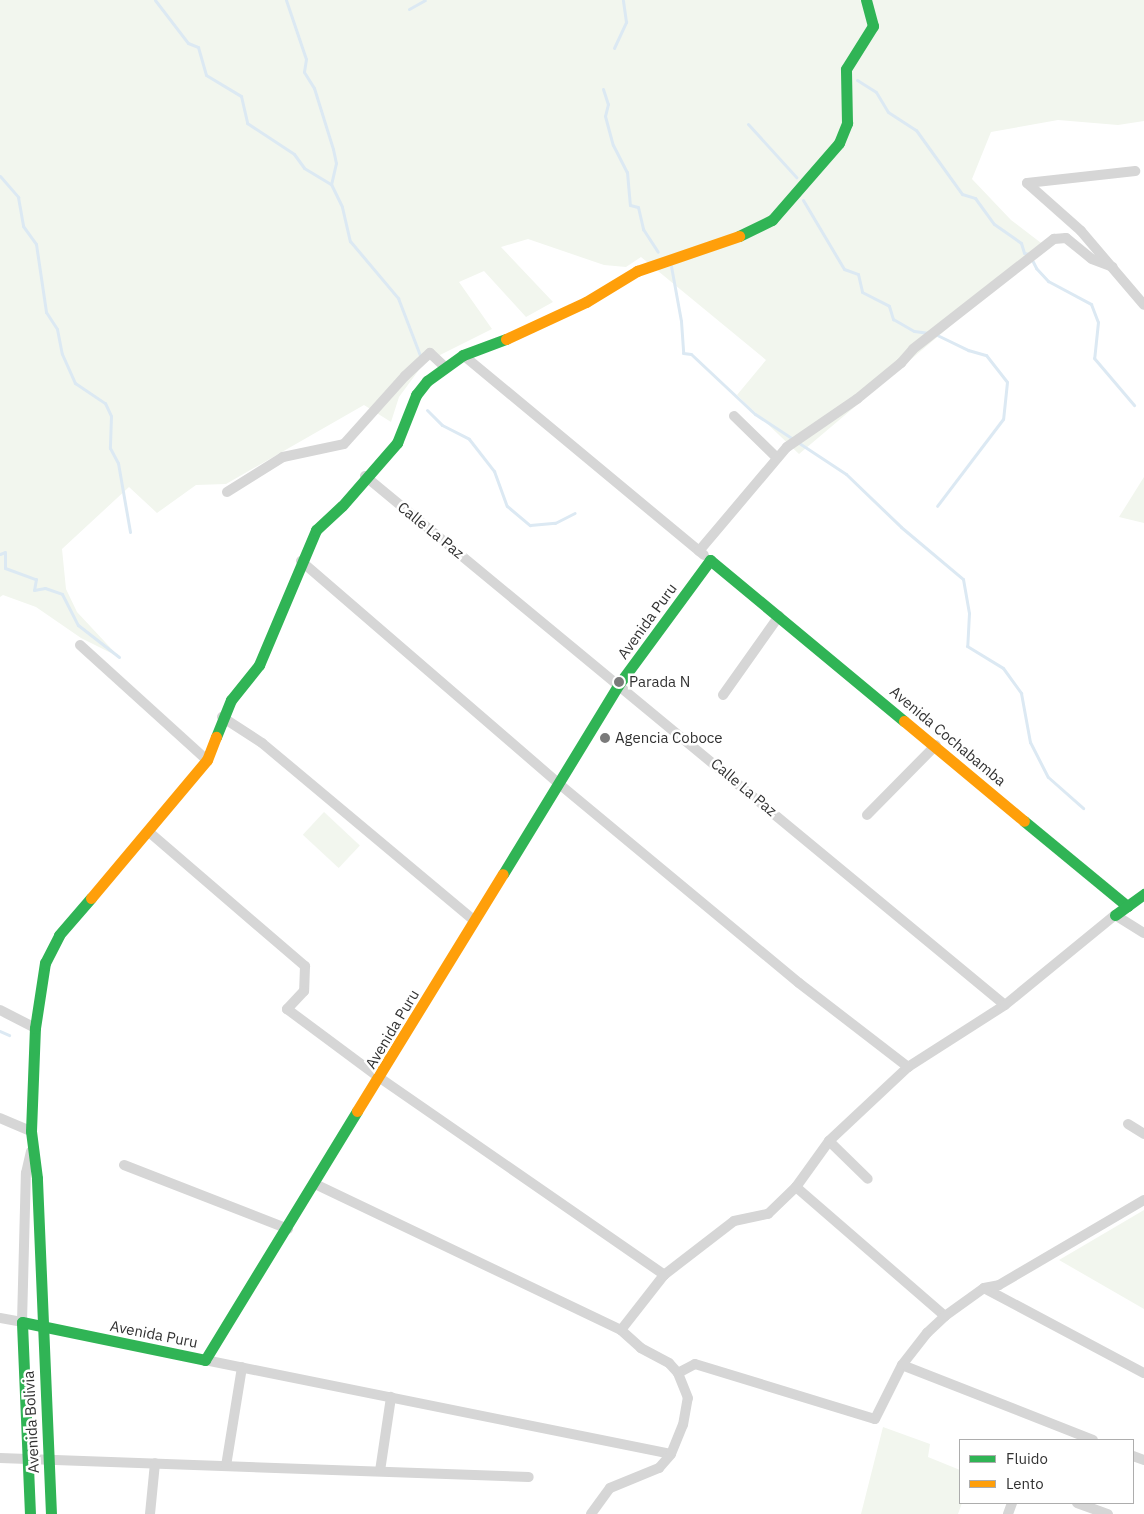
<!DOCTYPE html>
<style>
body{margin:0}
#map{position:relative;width:1144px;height:1514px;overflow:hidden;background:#fff;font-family:"IBM Plex Sans",sans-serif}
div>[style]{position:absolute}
.green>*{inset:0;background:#f2f6ee;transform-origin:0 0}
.stream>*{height:3px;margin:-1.5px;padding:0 1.5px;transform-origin:1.5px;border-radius:1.5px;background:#dce9f3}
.street>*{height:10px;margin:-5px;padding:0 5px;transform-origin:5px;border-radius:5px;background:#d6d6d6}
.fast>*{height:11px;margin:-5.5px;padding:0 5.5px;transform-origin:5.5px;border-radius:5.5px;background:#30b455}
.slow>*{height:11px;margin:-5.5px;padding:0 5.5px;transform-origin:5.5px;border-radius:5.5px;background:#ff9f0a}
.dots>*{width:14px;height:14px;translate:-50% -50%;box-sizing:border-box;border:2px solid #fff;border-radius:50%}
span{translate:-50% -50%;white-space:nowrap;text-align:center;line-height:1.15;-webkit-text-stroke:5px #fff;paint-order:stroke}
.street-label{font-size:15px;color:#323232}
.poi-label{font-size:15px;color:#323232}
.left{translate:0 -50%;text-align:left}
.legend{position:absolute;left:959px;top:1439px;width:175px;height:65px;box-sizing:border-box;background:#fff;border:1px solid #adadad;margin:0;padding:6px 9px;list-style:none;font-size:15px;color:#323232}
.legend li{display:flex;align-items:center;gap:10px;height:25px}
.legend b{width:25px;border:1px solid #adadad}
</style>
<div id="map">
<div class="green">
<div style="clip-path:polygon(0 0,1144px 0,1144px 121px,1118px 125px,1058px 120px,991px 132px,972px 179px,1011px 220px,1045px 246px,799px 454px,737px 395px,766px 360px,641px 257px,626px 267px,604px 265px,528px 239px,501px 247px,553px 302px,526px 317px,484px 271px,459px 282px,492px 329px,424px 363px,399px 397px,391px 422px,364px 405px,226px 484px,196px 485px,157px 513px,129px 487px,62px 549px,66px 589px,77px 612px,119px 657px,81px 638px,36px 607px,3px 595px,0 597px)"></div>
<div style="clip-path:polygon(1144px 477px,1144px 523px,1119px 517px)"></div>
<div style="left:324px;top:812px;width:49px;height:31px;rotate:43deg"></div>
<div style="clip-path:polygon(1144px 1210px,1144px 1309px,1059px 1260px)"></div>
<div style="clip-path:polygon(883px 1427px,930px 1444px,928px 1457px,960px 1470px,962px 1503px,958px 1514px,861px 1514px)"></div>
</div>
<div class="stream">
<div style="left:155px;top:0;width:54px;rotate:52.5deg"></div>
<div style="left:188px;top:43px;width:11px;rotate:22deg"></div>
<div style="left:198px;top:47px;width:29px;rotate:74deg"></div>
<div style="left:206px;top:75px;width:41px;rotate:31deg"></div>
<div style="left:241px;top:96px;width:28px;rotate:77deg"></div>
<div style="left:247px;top:123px;width:56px;rotate:33.4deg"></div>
<div style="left:294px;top:154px;width:17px;rotate:54deg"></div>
<div style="left:304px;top:168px;width:31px;rotate:31deg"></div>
<div style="left:331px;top:184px;width:25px;rotate:64deg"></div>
<div style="left:342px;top:207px;width:35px;rotate:77deg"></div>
<div style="left:350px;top:241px;width:75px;rotate:49.9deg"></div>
<div style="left:398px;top:298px;width:64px;rotate:69deg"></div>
<div style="left:286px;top:0;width:62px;rotate:71.3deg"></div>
<div style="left:306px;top:59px;width:13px;rotate:99deg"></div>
<div style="left:304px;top:72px;width:19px;rotate:58deg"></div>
<div style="left:314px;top:88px;width:64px;rotate:72.7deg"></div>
<div style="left:333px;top:149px;width:14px;rotate:78deg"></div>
<div style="left:336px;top:163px;width:22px;rotate:103deg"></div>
<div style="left:409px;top:9px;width:18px;rotate:-29deg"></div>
<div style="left:614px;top:48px;width:29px;rotate:-65deg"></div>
<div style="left:626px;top:22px;width:22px;rotate:-98deg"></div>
<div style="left:857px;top:80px;width:22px;rotate:32deg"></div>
<div style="left:876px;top:92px;width:23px;rotate:59deg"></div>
<div style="left:888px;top:112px;width:33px;rotate:33deg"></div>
<div style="left:916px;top:130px;width:79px;rotate:54.3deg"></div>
<div style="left:962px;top:194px;width:14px;rotate:17deg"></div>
<div style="left:975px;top:198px;width:32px;rotate:54deg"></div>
<div style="left:994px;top:224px;width:33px;rotate:35deg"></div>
<div style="left:1021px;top:243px;width:10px;rotate:73deg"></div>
<div style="left:1024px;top:253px;width:5px;rotate:11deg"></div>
<div style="left:1029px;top:254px;width:16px;rotate:63deg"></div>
<div style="left:1036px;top:268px;width:18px;rotate:47deg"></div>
<div style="left:1048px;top:281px;width:49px;rotate:28.1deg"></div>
<div style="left:1091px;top:304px;width:19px;rotate:69deg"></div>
<div style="left:1098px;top:322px;width:36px;rotate:96deg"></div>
<div style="left:1094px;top:358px;width:62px;rotate:49.6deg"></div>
<div style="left:603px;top:89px;width:16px;rotate:72deg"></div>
<div style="left:608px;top:104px;width:12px;rotate:104deg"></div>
<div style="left:605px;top:116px;width:30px;rotate:75deg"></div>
<div style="left:613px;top:145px;width:30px;rotate:63deg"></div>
<div style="left:627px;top:172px;width:33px;rotate:85deg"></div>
<div style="left:630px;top:205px;width:8px;rotate:14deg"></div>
<div style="left:638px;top:207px;width:23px;rotate:77deg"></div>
<div style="left:643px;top:229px;width:27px;rotate:57deg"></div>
<div style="left:748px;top:124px;width:72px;rotate:47.8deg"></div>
<div style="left:0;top:176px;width:28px;rotate:49deg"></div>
<div style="left:18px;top:197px;width:29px;rotate:80deg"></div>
<div style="left:23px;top:226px;width:22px;rotate:54deg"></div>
<div style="left:36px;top:244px;width:69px;rotate:81.6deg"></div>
<div style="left:46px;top:312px;width:20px;rotate:57deg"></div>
<div style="left:57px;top:329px;width:25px;rotate:79deg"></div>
<div style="left:62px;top:354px;width:32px;rotate:66deg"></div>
<div style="left:75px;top:383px;width:36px;rotate:34deg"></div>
<div style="left:105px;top:403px;width:14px;rotate:65deg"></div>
<div style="left:111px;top:416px;width:32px;rotate:92deg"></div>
<div style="left:110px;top:448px;width:17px;rotate:62deg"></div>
<div style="left:118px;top:463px;width:70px;rotate:80.1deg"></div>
<div style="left:803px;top:200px;width:80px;rotate:59.3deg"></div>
<div style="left:844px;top:269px;width:15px;rotate:20deg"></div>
<div style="left:858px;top:274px;width:18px;rotate:77deg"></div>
<div style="left:862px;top:292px;width:30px;rotate:27deg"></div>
<div style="left:889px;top:306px;width:14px;rotate:73deg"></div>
<div style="left:893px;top:319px;width:24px;rotate:30deg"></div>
<div style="left:914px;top:331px;width:15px;rotate:8deg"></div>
<div style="left:671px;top:266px;width:56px;rotate:79.7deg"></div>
<div style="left:681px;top:321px;width:32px;rotate:86deg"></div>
<div style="left:683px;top:353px;width:8px;rotate:7deg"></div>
<div style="left:691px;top:354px;width:88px;rotate:43.2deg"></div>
<div style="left:755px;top:414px;width:109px;rotate:33.4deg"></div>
<div style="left:846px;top:474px;width:76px;rotate:43.9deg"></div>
<div style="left:901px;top:527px;width:81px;rotate:40deg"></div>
<div style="left:963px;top:579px;width:35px;rotate:80deg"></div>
<div style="left:969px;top:613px;width:33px;rotate:93deg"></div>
<div style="left:967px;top:646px;width:42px;rotate:31.4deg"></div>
<div style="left:1003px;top:668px;width:31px;rotate:54deg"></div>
<div style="left:1021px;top:693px;width:50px;rotate:79.6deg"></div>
<div style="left:1030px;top:742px;width:39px;rotate:63deg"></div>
<div style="left:1048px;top:777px;width:47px;rotate:41.5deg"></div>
<div style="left:935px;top:334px;width:37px;rotate:26deg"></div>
<div style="left:968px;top:350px;width:19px;rotate:16deg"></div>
<div style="left:986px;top:355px;width:34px;rotate:52deg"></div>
<div style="left:1007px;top:382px;width:37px;rotate:96deg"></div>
<div style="left:1003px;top:419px;width:109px;rotate:127.2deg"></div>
<div style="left:427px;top:410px;width:21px;rotate:45deg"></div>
<div style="left:442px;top:425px;width:30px;rotate:27deg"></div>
<div style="left:469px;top:439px;width:41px;rotate:52deg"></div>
<div style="left:494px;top:471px;width:37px;rotate:70deg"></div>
<div style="left:507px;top:506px;width:30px;rotate:40deg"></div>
<div style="left:530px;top:525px;width:25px;rotate:-5deg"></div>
<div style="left:555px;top:523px;width:22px;rotate:-27deg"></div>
<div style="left:0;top:554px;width:5px;rotate:-22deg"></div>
<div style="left:5px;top:552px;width:16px;rotate:90deg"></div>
<div style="left:5px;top:568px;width:33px;rotate:20deg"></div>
<div style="left:36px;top:579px;width:11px;rotate:100deg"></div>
<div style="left:34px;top:590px;width:11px;rotate:-10deg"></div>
<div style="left:45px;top:588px;width:18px;rotate:19deg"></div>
<div style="left:62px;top:594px;width:35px;rotate:63deg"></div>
<div style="left:78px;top:625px;width:52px;rotate:38deg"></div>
<div style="left:0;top:1031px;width:10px;rotate:24deg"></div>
</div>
<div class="street">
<div style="left:1027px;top:183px;width:72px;rotate:41.6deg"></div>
<div style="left:1081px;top:231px;width:97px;rotate:49.6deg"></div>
<div style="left:1027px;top:183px;width:109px;rotate:-6.3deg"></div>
<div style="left:463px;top:355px;width:313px;rotate:39.7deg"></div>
<div style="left:734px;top:416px;width:60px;rotate:44.3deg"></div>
<div style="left:365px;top:476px;width:830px;rotate:39.58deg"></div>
<div style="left:227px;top:492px;width:66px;rotate:-32deg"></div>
<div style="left:283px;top:457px;width:62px;rotate:-12deg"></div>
<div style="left:344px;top:444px;width:91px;rotate:-48.1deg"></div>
<div style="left:405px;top:376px;width:34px;rotate:-43deg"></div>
<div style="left:430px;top:353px;width:21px;rotate:43deg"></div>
<div style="left:699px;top:551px;width:136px;rotate:-49.8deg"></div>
<div style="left:787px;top:447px;width:85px;rotate:-34.4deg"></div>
<div style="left:857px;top:399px;width:57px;rotate:-39.3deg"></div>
<div style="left:901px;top:363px;width:18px;rotate:-49deg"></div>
<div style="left:913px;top:349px;width:179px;rotate:-38deg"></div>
<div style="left:1054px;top:239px;width:12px;rotate:-5deg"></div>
<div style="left:1066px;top:238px;width:33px;rotate:39deg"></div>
<div style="left:1092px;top:259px;width:22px;rotate:21deg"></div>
<div style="left:301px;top:561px;width:340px;rotate:40.8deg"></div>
<div style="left:558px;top:783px;width:313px;rotate:39.7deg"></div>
<div style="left:799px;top:983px;width:138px;rotate:37.6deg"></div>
<div style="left:80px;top:645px;width:171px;rotate:42.2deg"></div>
<div style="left:723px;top:695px;width:97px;rotate:-54.7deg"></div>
<div style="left:222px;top:717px;width:48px;rotate:33deg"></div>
<div style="left:262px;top:743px;width:276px;rotate:39.9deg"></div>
<div style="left:867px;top:815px;width:98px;rotate:-45.4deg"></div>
<div style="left:149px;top:832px;width:206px;rotate:40.7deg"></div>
<div style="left:305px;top:966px;width:25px;rotate:92deg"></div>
<div style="left:304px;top:991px;width:25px;rotate:133deg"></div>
<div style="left:287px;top:1009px;width:116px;rotate:36.6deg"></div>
<div style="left:380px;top:1078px;width:346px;rotate:34.7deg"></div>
<div style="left:0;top:1010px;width:39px;rotate:27deg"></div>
<div style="left:0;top:1118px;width:34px;rotate:23deg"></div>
<div style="left:1128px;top:1124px;width:19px;rotate:32deg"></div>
<div style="left:829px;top:1141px;width:54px;rotate:44.3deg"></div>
<div style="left:124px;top:1165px;width:176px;rotate:21.3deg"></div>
<div style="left:315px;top:1184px;width:339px;rotate:25.5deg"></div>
<div style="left:796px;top:1187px;width:197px;rotate:40.9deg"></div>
<div style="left:984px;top:1288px;width:181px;rotate:28deg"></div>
<div style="left:0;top:1318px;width:22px;rotate:10deg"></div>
<div style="left:22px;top:1322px;width:149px;rotate:-88.5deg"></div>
<div style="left:26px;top:1173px;width:22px;rotate:-77deg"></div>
<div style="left:205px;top:1360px;width:475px;rotate:11.4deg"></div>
<div style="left:902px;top:1365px;width:205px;rotate:21.4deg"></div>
<div style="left:678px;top:1373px;width:19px;rotate:-28deg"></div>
<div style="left:695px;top:1364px;width:188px;rotate:17deg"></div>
<div style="left:875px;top:1419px;width:60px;rotate:-63.4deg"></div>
<div style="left:902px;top:1365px;width:41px;rotate:-52deg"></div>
<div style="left:927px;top:1333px;width:25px;rotate:-43deg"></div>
<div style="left:945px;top:1316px;width:48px;rotate:-35.7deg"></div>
<div style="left:984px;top:1288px;width:15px;rotate:-11deg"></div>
<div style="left:999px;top:1285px;width:168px;rotate:-30.4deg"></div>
<div style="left:1133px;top:1456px;width:12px;rotate:20deg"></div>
<div style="left:0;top:1458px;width:529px;rotate:2.06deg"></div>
<div style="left:226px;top:1466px;width:100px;rotate:-80.8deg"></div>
<div style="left:380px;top:1471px;width:75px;rotate:-81.5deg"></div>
<div style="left:1077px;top:1503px;width:33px;rotate:20deg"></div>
<div style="left:150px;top:1514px;width:51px;rotate:-84.4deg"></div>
<div style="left:591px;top:1514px;width:32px;rotate:-54deg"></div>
<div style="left:610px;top:1488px;width:53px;rotate:-22.2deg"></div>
<div style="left:659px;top:1468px;width:18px;rotate:-49deg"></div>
<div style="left:671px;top:1454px;width:31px;rotate:-68deg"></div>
<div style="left:683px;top:1425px;width:27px;rotate:-80deg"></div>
<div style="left:688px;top:1398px;width:27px;rotate:-112deg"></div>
<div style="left:678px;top:1373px;width:13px;rotate:-132deg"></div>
<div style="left:669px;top:1363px;width:32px;rotate:-152deg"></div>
<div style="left:641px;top:1348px;width:27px;rotate:-138deg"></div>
<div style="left:621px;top:1330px;width:70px;rotate:-52deg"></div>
<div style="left:664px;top:1275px;width:88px;rotate:-37.6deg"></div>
<div style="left:734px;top:1221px;width:35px;rotate:-12deg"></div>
<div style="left:768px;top:1214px;width:39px;rotate:-44deg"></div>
<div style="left:796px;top:1187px;width:57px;rotate:-54.3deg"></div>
<div style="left:829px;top:1141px;width:108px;rotate:-43.1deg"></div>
<div style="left:908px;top:1067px;width:115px;rotate:-32.6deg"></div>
<div style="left:1005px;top:1005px;width:142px;rotate:-39.3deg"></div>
<div style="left:1115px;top:915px;width:34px;rotate:32deg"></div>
<div style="left:1008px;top:1514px;width:12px;rotate:-70deg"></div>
</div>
<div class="fast">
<div style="left:739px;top:236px;width:37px;rotate:-26deg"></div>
<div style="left:772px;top:220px;width:102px;rotate:-49deg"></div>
<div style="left:839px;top:143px;width:22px;rotate:-68deg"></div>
<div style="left:847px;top:123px;width:54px;rotate:-91.1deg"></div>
<div style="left:846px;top:69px;width:51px;rotate:-57.9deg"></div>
<div style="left:873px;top:26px;width:27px;rotate:-105deg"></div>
<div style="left:216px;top:737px;width:40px;rotate:-68deg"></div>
<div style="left:231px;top:700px;width:45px;rotate:-51.3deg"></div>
<div style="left:259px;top:665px;width:147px;rotate:-67.1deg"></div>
<div style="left:316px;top:530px;width:35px;rotate:-43deg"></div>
<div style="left:342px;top:506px;width:84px;rotate:-48.9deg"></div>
<div style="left:397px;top:443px;width:52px;rotate:-68.4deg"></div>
<div style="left:416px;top:395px;width:18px;rotate:-52deg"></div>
<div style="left:427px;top:381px;width:44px;rotate:-35.8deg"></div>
<div style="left:463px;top:355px;width:46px;rotate:-20.4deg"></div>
<div style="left:1024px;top:821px;width:134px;rotate:39.5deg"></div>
<div style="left:503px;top:874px;width:223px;rotate:-58.6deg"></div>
<div style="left:619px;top:684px;width:154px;rotate:-53.7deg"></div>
<div style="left:710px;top:560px;width:252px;rotate:39.7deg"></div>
<div style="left:1115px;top:915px;width:36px;rotate:-36deg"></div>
<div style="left:30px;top:1514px;width:192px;rotate:-92.4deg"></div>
<div style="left:22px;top:1322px;width:187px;rotate:11.7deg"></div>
<div style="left:205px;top:1360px;width:292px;rotate:-58.6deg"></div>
<div style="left:51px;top:1514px;width:336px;rotate:-92.4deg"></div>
<div style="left:37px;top:1178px;width:47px;rotate:-97.3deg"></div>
<div style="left:31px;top:1131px;width:103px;rotate:-87.8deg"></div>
<div style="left:35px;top:1028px;width:66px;rotate:-81.3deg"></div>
<div style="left:45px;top:963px;width:31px;rotate:-63deg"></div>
<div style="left:59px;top:935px;width:49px;rotate:-49.1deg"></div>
</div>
<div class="slow">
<div style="left:506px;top:339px;width:88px;rotate:-24.8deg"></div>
<div style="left:586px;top:302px;width:60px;rotate:-31.3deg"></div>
<div style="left:637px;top:271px;width:108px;rotate:-18.9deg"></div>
<div style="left:904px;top:721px;width:156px;rotate:39.8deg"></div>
<div style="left:91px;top:898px;width:180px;rotate:-50deg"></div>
<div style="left:207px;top:760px;width:25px;rotate:-69deg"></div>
<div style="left:357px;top:1111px;width:278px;rotate:-58.4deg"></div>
</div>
<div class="dots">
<div style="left:619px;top:682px;background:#7a7a7a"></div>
<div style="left:605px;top:738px;background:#7a7a7a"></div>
</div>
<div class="street-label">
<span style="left:431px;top:530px;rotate:39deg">Calle La Paz</span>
<span style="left:647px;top:621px;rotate:-54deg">Avenida Puru</span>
<span style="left:948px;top:736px;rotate:40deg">Avenida Cochabamba</span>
<span style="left:744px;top:787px;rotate:40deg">Calle La Paz</span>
<span style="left:392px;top:1029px;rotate:-59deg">Avenida Puru</span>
<span style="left:154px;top:1334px;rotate:11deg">Avenida Puru</span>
<span style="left:31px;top:1422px;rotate:-93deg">Avenida Bolivia</span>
</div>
<div class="poi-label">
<span class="left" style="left:629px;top:682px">Parada N</span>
<span class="left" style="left:615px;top:738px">Agencia Coboce</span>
</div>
<ul class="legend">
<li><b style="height:6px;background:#30b455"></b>Fluido</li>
<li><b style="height:6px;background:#ff9f0a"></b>Lento</li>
</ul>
</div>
